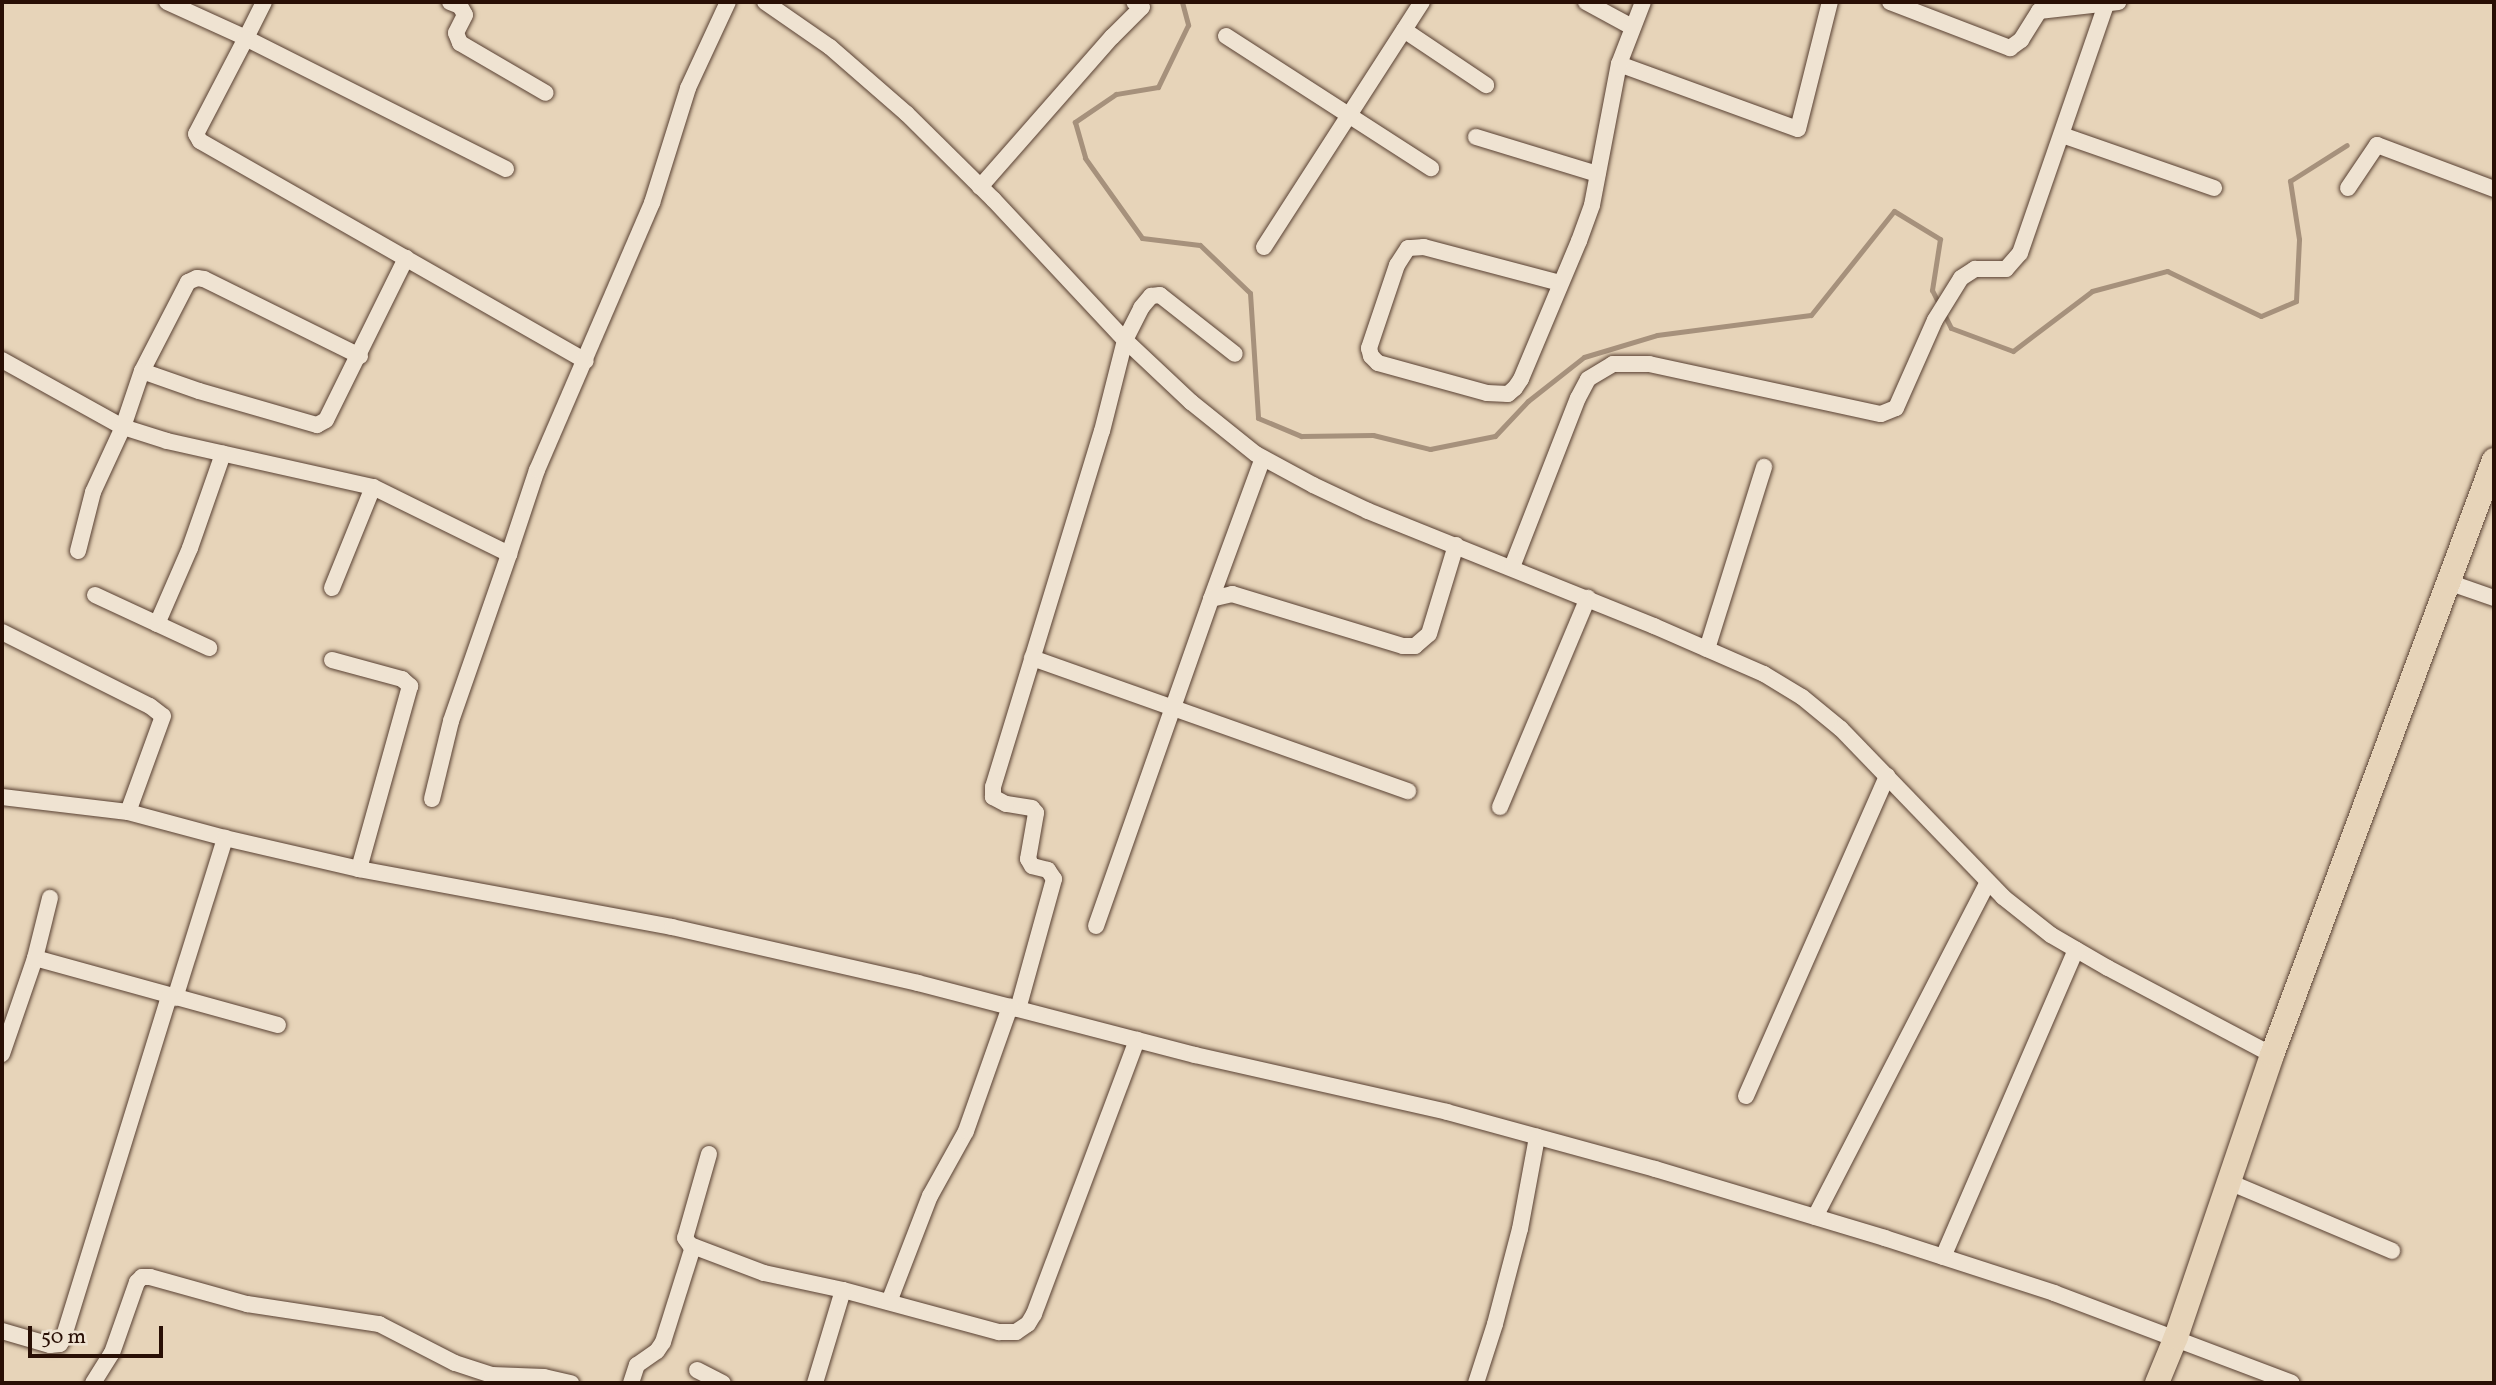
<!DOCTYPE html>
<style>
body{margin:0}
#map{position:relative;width:2496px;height:1385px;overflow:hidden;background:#e7d4b9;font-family:Vollkorn,serif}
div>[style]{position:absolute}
.stream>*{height:5px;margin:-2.5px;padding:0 2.5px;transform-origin:2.5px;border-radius:2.5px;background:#a6917c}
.roads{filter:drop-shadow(0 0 2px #584032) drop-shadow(0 0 2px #584032)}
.minor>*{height:16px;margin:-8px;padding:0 8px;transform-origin:8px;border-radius:8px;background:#efe3d2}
.primary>*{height:24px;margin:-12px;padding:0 12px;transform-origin:12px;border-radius:12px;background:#e7d4b9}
span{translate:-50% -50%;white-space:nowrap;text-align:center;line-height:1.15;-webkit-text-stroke:6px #efe3d2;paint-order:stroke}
.frame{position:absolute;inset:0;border:4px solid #290f05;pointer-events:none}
.scale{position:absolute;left:28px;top:1326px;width:135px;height:32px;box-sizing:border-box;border:4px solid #290f05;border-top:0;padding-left:9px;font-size:21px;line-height:24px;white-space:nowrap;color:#290f05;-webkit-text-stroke:5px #efe3d2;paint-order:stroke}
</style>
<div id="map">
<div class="stream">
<div style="left:1182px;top:2px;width:24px;rotate:75deg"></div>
<div style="left:1188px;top:25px;width:69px;rotate:115.8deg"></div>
<div style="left:1158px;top:87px;width:43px;rotate:170.5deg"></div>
<div style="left:1116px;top:94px;width:50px;rotate:145.7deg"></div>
<div style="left:1075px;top:122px;width:37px;rotate:74deg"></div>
<div style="left:1085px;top:158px;width:98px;rotate:54.5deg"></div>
<div style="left:1142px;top:238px;width:58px;rotate:6.9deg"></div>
<div style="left:1200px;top:245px;width:69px;rotate:43.8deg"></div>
<div style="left:1250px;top:293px;width:125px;rotate:86.3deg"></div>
<div style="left:1258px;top:418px;width:47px;rotate:22.7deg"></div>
<div style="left:1301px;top:436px;width:72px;rotate:-0.8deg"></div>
<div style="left:1373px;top:435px;width:59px;rotate:13.8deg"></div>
<div style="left:1430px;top:449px;width:66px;rotate:-11.3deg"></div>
<div style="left:1495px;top:436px;width:48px;rotate:-46.7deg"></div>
<div style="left:1528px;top:401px;width:71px;rotate:-38.2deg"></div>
<div style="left:1584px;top:357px;width:76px;rotate:-16.8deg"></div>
<div style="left:1657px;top:335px;width:155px;rotate:-7.4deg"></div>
<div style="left:1811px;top:315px;width:133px;rotate:-51.4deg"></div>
<div style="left:1894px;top:211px;width:54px;rotate:31.3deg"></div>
<div style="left:1940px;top:239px;width:52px;rotate:98.9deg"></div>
<div style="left:1932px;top:290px;width:42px;rotate:63.4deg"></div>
<div style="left:1951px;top:328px;width:66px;rotate:20.4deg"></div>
<div style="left:2013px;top:351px;width:99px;rotate:-37.2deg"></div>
<div style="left:2092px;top:291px;width:78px;rotate:-14.9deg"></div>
<div style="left:2167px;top:271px;width:104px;rotate:25.6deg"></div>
<div style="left:2261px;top:316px;width:38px;rotate:-23deg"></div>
<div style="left:2296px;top:301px;width:62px;rotate:-87.2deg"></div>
<div style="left:2299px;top:239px;width:59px;rotate:-98.8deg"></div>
<div style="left:2290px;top:181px;width:67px;rotate:-32.3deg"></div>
</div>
<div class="roads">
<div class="minor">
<div style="left:167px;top:2px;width:87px;rotate:24.5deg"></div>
<div style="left:246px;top:38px;width:40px;rotate:-63.4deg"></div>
<div style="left:450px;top:2px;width:11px;rotate:22deg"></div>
<div style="left:460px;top:6px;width:10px;rotate:61deg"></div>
<div style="left:465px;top:15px;width:20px;rotate:117deg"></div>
<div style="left:456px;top:33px;width:11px;rotate:68deg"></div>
<div style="left:460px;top:43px;width:99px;rotate:30.2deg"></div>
<div style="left:765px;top:2px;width:79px;rotate:34.7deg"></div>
<div style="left:830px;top:47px;width:102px;rotate:41deg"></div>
<div style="left:907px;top:114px;width:121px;rotate:44.7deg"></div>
<div style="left:993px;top:199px;width:193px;rotate:46.9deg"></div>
<div style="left:1125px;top:340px;width:91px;rotate:43.2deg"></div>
<div style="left:1191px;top:402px;width:83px;rotate:38.7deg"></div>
<div style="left:1256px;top:454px;width:65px;rotate:28.5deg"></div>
<div style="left:1313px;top:485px;width:61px;rotate:25.3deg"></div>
<div style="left:1368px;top:511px;width:308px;rotate:21.9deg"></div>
<div style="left:1654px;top:626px;width:120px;rotate:23.6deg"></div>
<div style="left:1764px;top:674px;width:44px;rotate:31.2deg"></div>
<div style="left:1802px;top:697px;width:50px;rotate:39.4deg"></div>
<div style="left:1841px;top:729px;width:233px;rotate:46deg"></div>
<div style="left:2003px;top:897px;width:61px;rotate:38.4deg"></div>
<div style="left:2051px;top:935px;width:66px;rotate:30.1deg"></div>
<div style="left:2108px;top:968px;width:186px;rotate:27.9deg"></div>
<div style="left:1586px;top:2px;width:52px;rotate:28.5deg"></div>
<div style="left:1890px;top:2px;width:129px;rotate:21deg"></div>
<div style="left:2010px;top:48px;width:14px;rotate:-36deg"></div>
<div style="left:2021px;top:40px;width:34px;rotate:-58deg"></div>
<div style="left:2039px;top:11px;width:80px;rotate:-6.5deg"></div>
<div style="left:1404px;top:30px;width:99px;rotate:33.9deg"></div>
<div style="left:1226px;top:36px;width:244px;rotate:32.8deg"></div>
<div style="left:1619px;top:64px;width:190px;rotate:20deg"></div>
<div style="left:1798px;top:129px;width:131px;rotate:-75.9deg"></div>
<div style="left:2062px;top:135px;width:161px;rotate:19.2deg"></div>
<div style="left:1476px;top:137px;width:127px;rotate:17deg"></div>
<div style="left:506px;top:169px;width:291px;rotate:-153.3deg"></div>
<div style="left:246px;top:38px;width:108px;rotate:117.5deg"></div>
<div style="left:196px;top:134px;width:8px;rotate:60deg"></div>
<div style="left:200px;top:141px;width:444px;rotate:29.7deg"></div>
<div style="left:980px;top:187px;width:200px;rotate:-48.7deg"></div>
<div style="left:1112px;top:37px;width:42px;rotate:-45deg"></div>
<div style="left:1142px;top:7px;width:9px;rotate:-148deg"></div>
<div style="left:2348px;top:188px;width:52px;rotate:-56deg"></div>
<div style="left:2377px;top:145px;width:125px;rotate:20.6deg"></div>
<div style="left:1264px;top:247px;width:292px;rotate:-57.2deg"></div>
<div style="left:1560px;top:283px;width:141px;rotate:-165.2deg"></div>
<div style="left:1424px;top:247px;width:16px;rotate:176deg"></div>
<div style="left:1408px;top:248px;width:20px;rotate:123deg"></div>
<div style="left:1397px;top:265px;width:88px;rotate:108.6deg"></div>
<div style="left:1369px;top:348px;width:8px;rotate:76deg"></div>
<div style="left:1371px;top:356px;width:10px;rotate:45deg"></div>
<div style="left:1378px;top:363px;width:113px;rotate:15.4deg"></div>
<div style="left:1487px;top:393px;width:21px;rotate:3deg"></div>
<div style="left:1508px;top:394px;width:9px;rotate:-41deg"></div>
<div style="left:1515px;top:388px;width:11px;rotate:-56deg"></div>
<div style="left:1521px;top:379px;width:150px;rotate:-67.2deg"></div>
<div style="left:1579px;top:241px;width:38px;rotate:-70deg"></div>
<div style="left:1592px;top:205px;width:144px;rotate:-79.2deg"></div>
<div style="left:1619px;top:64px;width:66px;rotate:-68.8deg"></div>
<div style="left:2px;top:360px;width:138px;rotate:29deg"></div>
<div style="left:123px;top:427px;width:46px;rotate:17.7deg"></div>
<div style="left:167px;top:441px;width:211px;rotate:12.6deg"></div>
<div style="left:373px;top:487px;width:152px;rotate:26.2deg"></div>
<div style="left:509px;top:554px;width:89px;rotate:-71.6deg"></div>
<div style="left:537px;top:470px;width:291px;rotate:-66.7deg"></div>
<div style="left:652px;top:203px;width:121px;rotate:-72.6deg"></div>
<div style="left:688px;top:88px;width:95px;rotate:-65.1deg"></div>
<div style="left:142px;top:371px;width:100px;rotate:-62.7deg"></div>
<div style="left:188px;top:282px;width:10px;rotate:-24deg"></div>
<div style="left:197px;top:278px;width:7px;rotate:8deg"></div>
<div style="left:204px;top:279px;width:174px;rotate:26.3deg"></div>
<div style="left:78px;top:551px;width:61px;rotate:-75.7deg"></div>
<div style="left:93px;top:492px;width:72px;rotate:-65.2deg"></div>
<div style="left:123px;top:427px;width:59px;rotate:-71.3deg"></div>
<div style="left:142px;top:371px;width:60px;rotate:19.3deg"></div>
<div style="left:199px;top:391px;width:123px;rotate:16.1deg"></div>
<div style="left:317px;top:425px;width:10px;rotate:-29deg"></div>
<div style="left:326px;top:420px;width:181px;rotate:-63.7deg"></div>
<div style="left:1512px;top:567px;width:181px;rotate:-68.7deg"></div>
<div style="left:1578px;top:398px;width:21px;rotate:-62deg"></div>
<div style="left:1588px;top:379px;width:29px;rotate:-31deg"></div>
<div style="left:1613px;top:364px;width:36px"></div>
<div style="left:1649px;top:364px;width:237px;rotate:12.2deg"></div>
<div style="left:1881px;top:414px;width:16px;rotate:-22deg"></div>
<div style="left:1896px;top:408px;width:96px;rotate:-66.1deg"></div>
<div style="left:1935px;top:320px;width:49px;rotate:-58.2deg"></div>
<div style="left:1961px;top:278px;width:17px;rotate:-33deg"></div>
<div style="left:1975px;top:269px;width:31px"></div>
<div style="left:2006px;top:269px;width:21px;rotate:-49deg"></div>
<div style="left:2020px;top:253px;width:263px;rotate:-70.9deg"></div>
<div style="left:2448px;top:582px;width:49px;rotate:19.2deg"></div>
<div style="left:332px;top:588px;width:109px;rotate:-67.9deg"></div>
<div style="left:95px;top:595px;width:126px;rotate:24.9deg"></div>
<div style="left:1211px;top:599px;width:150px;rotate:-69.8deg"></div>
<div style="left:157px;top:624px;width:83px;rotate:-66.5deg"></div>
<div style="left:190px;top:548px;width:100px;rotate:-70.7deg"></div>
<div style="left:2px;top:632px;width:165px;rotate:26.6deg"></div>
<div style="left:150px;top:706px;width:16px;rotate:38deg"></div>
<div style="left:163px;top:716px;width:102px;rotate:110deg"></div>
<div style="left:1707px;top:649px;width:191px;rotate:-72.6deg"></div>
<div style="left:1032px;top:658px;width:399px;rotate:19.5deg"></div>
<div style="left:332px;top:660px;width:73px;rotate:15.2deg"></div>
<div style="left:402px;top:679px;width:11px;rotate:41deg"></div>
<div style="left:410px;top:686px;width:190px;rotate:105.6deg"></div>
<div style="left:2px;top:797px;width:127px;rotate:6.8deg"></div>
<div style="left:128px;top:812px;width:100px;rotate:15deg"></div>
<div style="left:225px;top:838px;width:138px;rotate:13deg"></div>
<div style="left:359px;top:869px;width:318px;rotate:10.5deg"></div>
<div style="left:672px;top:927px;width:252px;rotate:12.8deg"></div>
<div style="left:918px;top:983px;width:286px;rotate:14.6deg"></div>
<div style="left:1195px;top:1055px;width:258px;rotate:12.7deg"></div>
<div style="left:1447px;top:1112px;width:216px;rotate:15.3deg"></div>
<div style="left:1655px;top:1169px;width:240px;rotate:16.7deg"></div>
<div style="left:1885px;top:1238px;width:178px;rotate:18deg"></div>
<div style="left:2054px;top:1293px;width:254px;rotate:20.7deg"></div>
<div style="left:432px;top:799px;width:80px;rotate:-76.3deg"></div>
<div style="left:451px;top:721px;width:177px;rotate:-70.8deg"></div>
<div style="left:1500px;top:807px;width:227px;rotate:-67.2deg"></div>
<div style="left:1096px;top:926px;width:347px;rotate:-70.6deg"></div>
<div style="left:1211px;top:599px;width:22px;rotate:-13deg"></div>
<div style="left:1232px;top:594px;width:179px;rotate:16.9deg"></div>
<div style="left:1403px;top:646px;width:12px"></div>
<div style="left:1415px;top:646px;width:18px;rotate:-41deg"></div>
<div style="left:1429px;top:634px;width:93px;rotate:-73.1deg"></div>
<div style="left:35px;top:958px;width:252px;rotate:15.4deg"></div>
<div style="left:175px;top:998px;width:168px;rotate:-72.6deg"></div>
<div style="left:1018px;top:1009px;width:135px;rotate:-74.5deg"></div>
<div style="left:1054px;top:879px;width:11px;rotate:-124deg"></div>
<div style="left:1048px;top:870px;width:16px;rotate:-166deg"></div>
<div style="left:1032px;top:866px;width:8px;rotate:-120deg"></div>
<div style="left:1028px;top:859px;width:47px;rotate:-80.1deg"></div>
<div style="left:1036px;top:813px;width:6px;rotate:-129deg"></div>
<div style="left:1032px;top:808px;width:26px;rotate:-171deg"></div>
<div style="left:1006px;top:804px;width:15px;rotate:-152deg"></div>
<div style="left:993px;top:797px;width:10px;rotate:-90deg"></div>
<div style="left:993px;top:787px;width:372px;rotate:-73deg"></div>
<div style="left:1102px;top:431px;width:94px;rotate:-75.8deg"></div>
<div style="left:1125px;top:340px;width:36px;rotate:-63deg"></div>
<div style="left:1141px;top:308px;width:16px;rotate:-50deg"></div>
<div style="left:1151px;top:296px;width:9px;rotate:-6deg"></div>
<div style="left:1160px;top:295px;width:95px;rotate:38.2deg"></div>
<div style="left:2px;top:1054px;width:102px;rotate:-71deg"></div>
<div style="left:35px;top:958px;width:62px;rotate:-76deg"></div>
<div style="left:1746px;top:1096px;width:350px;rotate:-66.2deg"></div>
<div style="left:709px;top:1154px;width:87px;rotate:105.9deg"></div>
<div style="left:685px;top:1238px;width:9px;rotate:54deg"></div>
<div style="left:690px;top:1245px;width:79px;rotate:20.7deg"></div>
<div style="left:764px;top:1273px;width:81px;rotate:12.1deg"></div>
<div style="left:843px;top:1290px;width:162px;rotate:15.1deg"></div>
<div style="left:999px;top:1332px;width:17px"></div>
<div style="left:1016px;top:1332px;width:14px;rotate:-34deg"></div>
<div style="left:1028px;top:1324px;width:12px;rotate:-59deg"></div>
<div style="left:1034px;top:1314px;width:293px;rotate:-69.4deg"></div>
<div style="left:2229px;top:1182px;width:177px;rotate:22.9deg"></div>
<div style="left:1815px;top:1217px;width:377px;rotate:-62.7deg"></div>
<div style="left:1943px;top:1257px;width:335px;rotate:-66.6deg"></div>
<div style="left:889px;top:1302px;width:114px;rotate:-68.9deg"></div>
<div style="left:930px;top:1196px;width:74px;rotate:-61deg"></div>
<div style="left:966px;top:1131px;width:132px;rotate:-70.5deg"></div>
<div style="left:2px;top:1331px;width:50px;rotate:16.3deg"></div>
<div style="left:50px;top:1345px;width:10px;rotate:-6deg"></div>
<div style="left:60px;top:1344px;width:6px;rotate:-59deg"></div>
<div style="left:63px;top:1339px;width:359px;rotate:-72.8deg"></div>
<div style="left:697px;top:1370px;width:29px;rotate:27deg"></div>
<div style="left:93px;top:1383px;width:36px;rotate:-58deg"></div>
<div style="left:112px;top:1353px;width:75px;rotate:-70.6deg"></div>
<div style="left:137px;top:1282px;width:7px;rotate:-45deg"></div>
<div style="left:142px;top:1277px;width:8px"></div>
<div style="left:150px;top:1277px;width:101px;rotate:15.6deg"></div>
<div style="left:247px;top:1304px;width:134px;rotate:8.6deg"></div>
<div style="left:379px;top:1324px;width:85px;rotate:27.2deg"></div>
<div style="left:455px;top:1363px;width:39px;rotate:18deg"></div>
<div style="left:492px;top:1375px;width:52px;rotate:2.2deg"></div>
<div style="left:544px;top:1377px;width:28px;rotate:13deg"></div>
<div style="left:631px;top:1383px;width:19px;rotate:-72deg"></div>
<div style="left:637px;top:1365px;width:24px;rotate:-35deg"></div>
<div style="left:657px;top:1351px;width:11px;rotate:-56deg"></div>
<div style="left:663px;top:1342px;width:100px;rotate:-72.5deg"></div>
<div style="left:815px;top:1383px;width:97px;rotate:-73.2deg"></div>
<div style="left:1476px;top:1383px;width:62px;rotate:-72.1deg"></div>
<div style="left:1495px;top:1324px;width:98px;rotate:-75.3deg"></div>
<div style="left:1520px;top:1229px;width:94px;rotate:-79.5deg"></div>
</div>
<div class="primary">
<div style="left:2157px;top:1383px;width:50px;rotate:-67.6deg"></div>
<div style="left:2176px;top:1337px;width:298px;rotate:-71.2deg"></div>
<div style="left:2272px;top:1055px;width:635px;rotate:-69.54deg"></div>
</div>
</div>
<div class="frame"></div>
<div class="scale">50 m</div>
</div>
